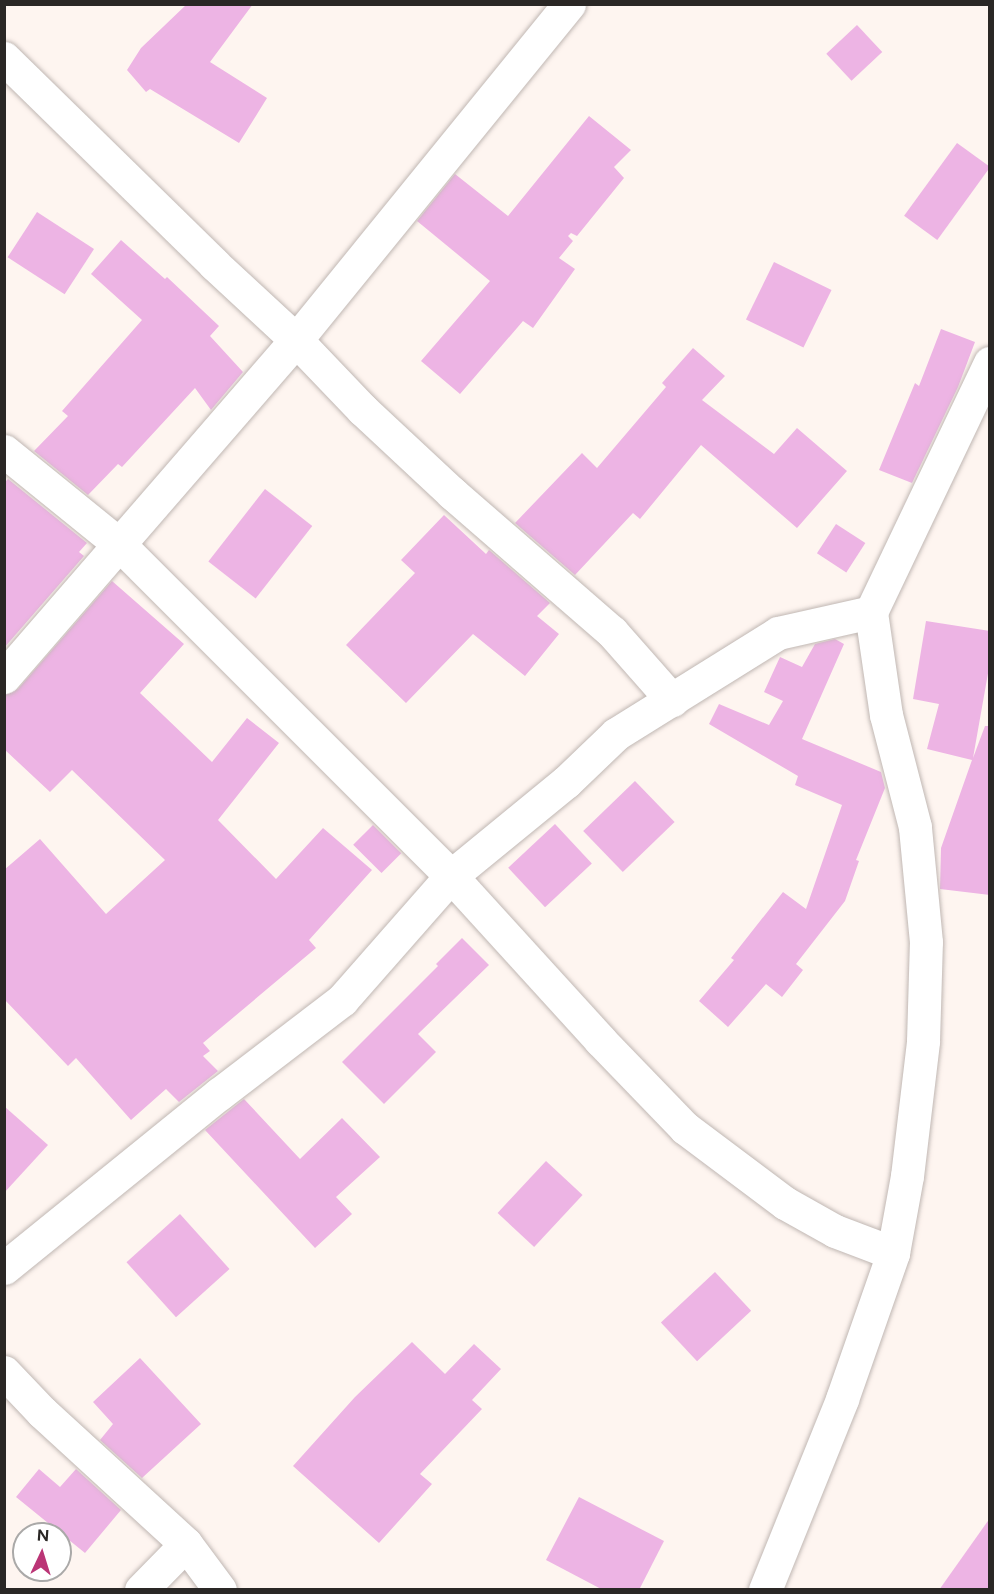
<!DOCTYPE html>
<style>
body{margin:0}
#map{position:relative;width:994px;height:1594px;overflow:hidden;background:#fef5f0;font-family:Figtree,sans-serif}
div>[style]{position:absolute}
.building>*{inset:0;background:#edb4e4;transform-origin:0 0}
.roads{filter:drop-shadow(0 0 2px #c0b7b3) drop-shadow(0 0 2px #c0b7b3)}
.minor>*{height:33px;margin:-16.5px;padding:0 16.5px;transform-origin:16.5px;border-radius:16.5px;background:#fff}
span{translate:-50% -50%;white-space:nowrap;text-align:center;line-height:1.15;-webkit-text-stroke:5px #fff;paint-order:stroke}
.frame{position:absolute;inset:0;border:6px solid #2a2725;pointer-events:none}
.north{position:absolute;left:12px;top:1522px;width:60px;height:60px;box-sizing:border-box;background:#fff;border:2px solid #aaa9a8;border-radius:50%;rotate:4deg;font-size:16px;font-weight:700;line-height:24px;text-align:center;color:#2a2725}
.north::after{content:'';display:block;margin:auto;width:21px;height:27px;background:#bb3576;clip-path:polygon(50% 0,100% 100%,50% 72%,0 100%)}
</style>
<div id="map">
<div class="building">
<div style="clip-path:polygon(187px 4px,253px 4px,210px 62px,267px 98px,239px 143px,150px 89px,146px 92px,127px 70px,141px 48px)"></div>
<div style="left:857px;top:25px;width:37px;height:42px;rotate:47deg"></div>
<div style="clip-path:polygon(589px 116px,631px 150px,614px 167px,624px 178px,577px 236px,571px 233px,568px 236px,573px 241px,559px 258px,575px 269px,533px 328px,523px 321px,460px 394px,421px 361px,490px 281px,417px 221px,455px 174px,508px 216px)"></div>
<div style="left:957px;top:143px;width:41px;height:90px;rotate:36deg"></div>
<div style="left:37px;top:212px;width:68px;height:54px;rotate:33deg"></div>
<div style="clip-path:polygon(121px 240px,165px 279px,167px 277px,219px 326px,210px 336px,243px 372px,211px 410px,195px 388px,122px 467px,118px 464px,88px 495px,34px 451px,68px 416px,62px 411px,142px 320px,91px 274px)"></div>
<div style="left:774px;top:262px;width:64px;height:64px;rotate:26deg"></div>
<div style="clip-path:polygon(941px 329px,975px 342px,958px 387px,912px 483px,879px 470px,915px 383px,919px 386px)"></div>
<div style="clip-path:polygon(693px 348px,725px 376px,702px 400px,774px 454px,797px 428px,847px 471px,797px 528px,701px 445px,640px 519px,633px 513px,575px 575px,515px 523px,582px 453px,597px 468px,666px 387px,662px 383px)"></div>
<div style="clip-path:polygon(8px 479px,87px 543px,79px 552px,84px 556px,4px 648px,4px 483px)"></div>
<div style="left:265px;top:489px;width:60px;height:92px;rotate:38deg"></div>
<div style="clip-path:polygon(444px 515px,486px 554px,489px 550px,550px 603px,537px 616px,559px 634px,525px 676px,473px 634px,406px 703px,346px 645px,415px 573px,401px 560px)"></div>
<div style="left:836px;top:524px;width:35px;height:35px;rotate:33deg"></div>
<div style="clip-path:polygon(112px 581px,184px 644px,140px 693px,212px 762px,247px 718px,279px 743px,218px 820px,276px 879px,323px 828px,372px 870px,309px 940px,316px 948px,203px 1043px,210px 1051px,203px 1056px,218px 1071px,179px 1102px,166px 1089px,131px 1120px,76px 1058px,68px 1066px,4px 999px,4px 870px,40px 839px,106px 914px,165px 860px,72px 770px,50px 792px,4px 749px,4px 695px,18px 689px)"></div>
<div style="clip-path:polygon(926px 621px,990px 631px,990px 662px,973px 758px,985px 726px,990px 726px,990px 895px,940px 889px,941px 848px,972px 760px,927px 749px,939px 704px,913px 699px)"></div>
<div style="clip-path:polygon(835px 639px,844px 644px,802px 739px,881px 772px,885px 788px,856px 860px,859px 861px,845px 901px,796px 964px,803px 970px,782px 997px,766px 984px,728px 1027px,699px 1001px,734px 960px,731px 958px,783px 892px,806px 909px,842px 805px,795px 785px,798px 776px,709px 724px,719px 704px,769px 725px,783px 701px,764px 692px,780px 657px,802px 667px,815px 644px)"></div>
<div style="left:635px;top:781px;width:57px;height:72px;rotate:46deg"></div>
<div style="left:555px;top:824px;width:54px;height:64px;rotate:47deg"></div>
<div style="left:373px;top:825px;width:40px;height:28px;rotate:45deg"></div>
<div style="clip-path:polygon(462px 938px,489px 965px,418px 1034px,436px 1052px,384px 1104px,342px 1062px,438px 966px,436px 964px)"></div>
<div style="clip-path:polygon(244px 1099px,300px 1159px,342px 1118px,380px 1157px,336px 1197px,352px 1214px,315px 1248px,205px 1130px)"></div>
<div style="clip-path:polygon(4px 1106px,48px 1145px,4px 1193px)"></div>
<div style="left:546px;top:1161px;width:50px;height:71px;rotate:43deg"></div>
<div style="left:180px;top:1214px;width:74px;height:72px;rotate:48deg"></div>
<div style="left:715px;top:1272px;width:53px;height:74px;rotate:47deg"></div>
<div style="clip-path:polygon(412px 1342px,445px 1374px,474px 1344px,501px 1369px,472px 1400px,482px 1409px,420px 1474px,432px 1484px,379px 1543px,293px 1466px,355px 1397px)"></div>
<div style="clip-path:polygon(140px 1358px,201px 1424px,142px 1478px,100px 1440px,113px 1424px,93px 1402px)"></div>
<div style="clip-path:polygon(39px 1469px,60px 1487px,76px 1469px,121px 1510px,85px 1553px,16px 1497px)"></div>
<div style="clip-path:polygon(579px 1497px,664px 1541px,639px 1590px,603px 1590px,546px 1560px)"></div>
<div style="clip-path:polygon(990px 1518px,990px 1590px,939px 1590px)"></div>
</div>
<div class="roads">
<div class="minor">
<div style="left:4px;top:58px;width:294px;rotate:44.4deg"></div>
<div style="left:214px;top:264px;width:112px;rotate:42.8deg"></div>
<div style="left:296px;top:340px;width:97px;rotate:46.3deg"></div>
<div style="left:363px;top:410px;width:122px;rotate:43deg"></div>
<div style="left:452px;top:493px;width:212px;rotate:41deg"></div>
<div style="left:612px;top:632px;width:91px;rotate:48.6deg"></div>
<div style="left:4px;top:451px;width:148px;rotate:39deg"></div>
<div style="left:119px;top:544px;width:470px;rotate:45deg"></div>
<div style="left:451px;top:876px;width:222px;rotate:47.7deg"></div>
<div style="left:600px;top:1040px;width:122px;rotate:46deg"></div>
<div style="left:685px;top:1128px;width:125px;rotate:36.9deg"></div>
<div style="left:785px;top:1203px;width:57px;rotate:29.2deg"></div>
<div style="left:835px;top:1231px;width:62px;rotate:20.8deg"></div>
<div style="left:4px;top:677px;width:446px;rotate:-49.1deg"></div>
<div style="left:296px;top:340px;width:433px;rotate:-50.9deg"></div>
<div style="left:4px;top:1268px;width:277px;rotate:-39deg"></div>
<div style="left:219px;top:1094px;width:155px;rotate:-37.4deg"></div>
<div style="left:342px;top:1000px;width:165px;rotate:-48.7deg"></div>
<div style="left:451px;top:876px;width:149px;rotate:-39.3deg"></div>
<div style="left:566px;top:782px;width:69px;rotate:-43.8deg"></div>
<div style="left:616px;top:734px;width:191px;rotate:-31.9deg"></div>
<div style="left:778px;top:633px;width:95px;rotate:-12.7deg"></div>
<div style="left:4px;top:1372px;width:55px;rotate:46.5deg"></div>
<div style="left:42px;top:1412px;width:195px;rotate:42.5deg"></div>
<div style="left:186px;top:1544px;width:57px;rotate:53.5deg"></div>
<div style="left:141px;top:1590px;width:64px;rotate:-45.6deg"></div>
<div style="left:765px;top:1590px;width:206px;rotate:-68deg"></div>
<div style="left:842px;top:1399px;width:155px;rotate:-70.7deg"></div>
<div style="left:893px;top:1253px;width:78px;rotate:-79.7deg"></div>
<div style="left:907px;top:1176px;width:136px;rotate:-83.2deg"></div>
<div style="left:923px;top:1041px;width:99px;rotate:-88.3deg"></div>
<div style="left:926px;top:942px;width:116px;rotate:-95.5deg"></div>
<div style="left:915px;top:827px;width:116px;rotate:-104.5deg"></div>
<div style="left:886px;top:715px;width:104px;rotate:-98.3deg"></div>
<div style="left:871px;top:612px;width:276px;rotate:-64.5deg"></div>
</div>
</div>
<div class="frame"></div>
<div class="north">N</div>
</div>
